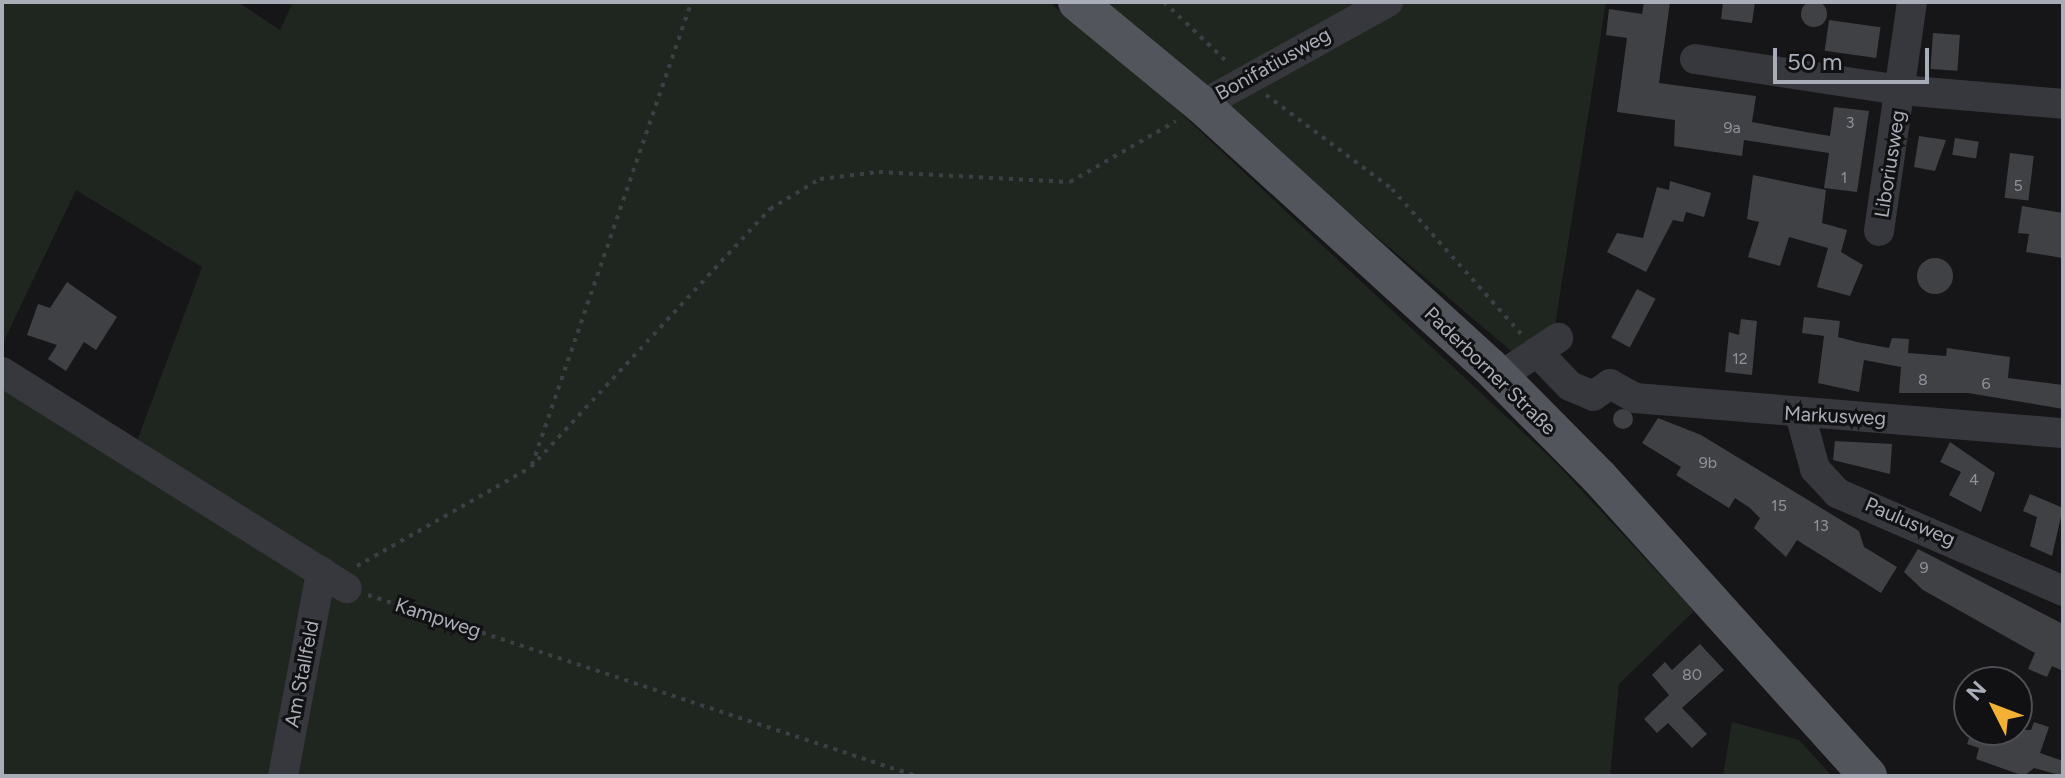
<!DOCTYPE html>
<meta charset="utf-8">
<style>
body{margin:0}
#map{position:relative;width:2065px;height:778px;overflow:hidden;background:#161618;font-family:Figtree,sans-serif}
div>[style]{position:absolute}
.green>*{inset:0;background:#1e261f}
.building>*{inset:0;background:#404145;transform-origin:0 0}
.round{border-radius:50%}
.path>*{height:4px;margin-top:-2px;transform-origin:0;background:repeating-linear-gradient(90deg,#3d3f44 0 4px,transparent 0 10px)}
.minor>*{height:30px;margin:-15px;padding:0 15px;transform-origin:15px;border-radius:15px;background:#37383d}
.major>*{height:38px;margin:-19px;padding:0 19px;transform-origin:19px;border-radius:19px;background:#53555c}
span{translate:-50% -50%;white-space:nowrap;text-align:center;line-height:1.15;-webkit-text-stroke:6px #111113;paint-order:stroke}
.number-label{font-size:16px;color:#8e929b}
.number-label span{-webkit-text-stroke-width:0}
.street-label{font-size:20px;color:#a8adb8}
.frame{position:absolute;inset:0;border:4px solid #a8adb8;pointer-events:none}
.north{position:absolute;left:1953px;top:666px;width:80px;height:80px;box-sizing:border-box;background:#111113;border:2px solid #4d4f55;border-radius:50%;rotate:312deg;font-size:22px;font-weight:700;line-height:32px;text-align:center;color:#a8adb8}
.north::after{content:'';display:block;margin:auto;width:28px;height:36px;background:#f2b134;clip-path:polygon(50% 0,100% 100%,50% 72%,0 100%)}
.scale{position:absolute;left:1773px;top:48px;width:156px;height:36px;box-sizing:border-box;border:4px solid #a8adb8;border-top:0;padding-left:10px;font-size:24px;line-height:28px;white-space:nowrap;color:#a8adb8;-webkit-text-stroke:6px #111113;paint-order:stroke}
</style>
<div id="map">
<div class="green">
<div style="clip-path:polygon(2px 2px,238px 2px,280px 30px,293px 2px,1049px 2px,1173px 106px,1557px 464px,1694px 611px,1619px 684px,1610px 776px,2px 776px,2px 364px,135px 446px,202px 267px,76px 190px,2px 345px)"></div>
<div style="clip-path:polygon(1100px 2px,1606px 2px,1555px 326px,1517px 356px)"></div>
<div style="clip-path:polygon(1732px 722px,1799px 740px,1832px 776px,1723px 776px)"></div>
</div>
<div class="building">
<div class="round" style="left:1801px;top:1px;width:26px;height:26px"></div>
<div style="clip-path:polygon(1644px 2px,1670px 2px,1659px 83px,1756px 96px,1752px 122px,1806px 132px,1830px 136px,1834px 107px,1869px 111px,1857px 192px,1824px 188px,1829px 153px,1744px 140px,1742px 156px,1674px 146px,1675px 120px,1617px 112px,1627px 38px,1606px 35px,1609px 9px,1642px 14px)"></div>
<div style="clip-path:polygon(1723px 2px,1755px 2px,1752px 23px,1721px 19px)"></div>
<div style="left:1829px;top:20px;width:52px;height:31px;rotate:8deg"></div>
<div style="left:1933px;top:33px;width:27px;height:36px;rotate:4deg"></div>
<div style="clip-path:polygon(1919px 136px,1946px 140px,1935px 171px,1914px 167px)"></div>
<div style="left:1955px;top:138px;width:24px;height:17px;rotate:9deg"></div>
<div style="left:2010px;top:153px;width:24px;height:45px;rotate:7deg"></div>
<div style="clip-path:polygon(1753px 175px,1826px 190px,1822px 223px,1847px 230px,1841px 252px,1863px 265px,1850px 296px,1817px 287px,1828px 248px,1789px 237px,1780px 266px,1748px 257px,1759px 222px,1747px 219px)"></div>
<div style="clip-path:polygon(1670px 181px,1711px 193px,1704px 217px,1686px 212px,1683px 222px,1673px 220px,1646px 272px,1607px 252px,1617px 233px,1643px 238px,1657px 187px,1669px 190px)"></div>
<div style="clip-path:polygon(2022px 206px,2063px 213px,2063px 258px,2026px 252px,2029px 234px,2018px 233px)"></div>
<div class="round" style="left:1917px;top:258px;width:36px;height:36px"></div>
<div style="clip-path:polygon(67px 282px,117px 317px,96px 350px,84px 342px,66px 371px,48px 359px,57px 345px,27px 335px,38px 304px,50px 308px)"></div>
<div style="left:1637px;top:289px;width:21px;height:55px;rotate:28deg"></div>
<div style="clip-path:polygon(1804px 317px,1840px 321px,1838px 337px,1857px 342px,1889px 348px,1892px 338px,1909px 339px,1908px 353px,1946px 356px,1947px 348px,2010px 357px,2008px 378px,2063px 385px,2063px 409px,1968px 393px,1899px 393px,1901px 367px,1864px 360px,1859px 392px,1818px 383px,1824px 336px,1802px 333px)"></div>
<div style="clip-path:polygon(1741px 319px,1757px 321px,1752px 375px,1725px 372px,1729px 332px,1739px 335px)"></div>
<div class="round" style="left:1613px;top:409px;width:20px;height:20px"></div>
<div style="clip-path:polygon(1658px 418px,1701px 435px,1859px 531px,1864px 547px,1897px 567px,1881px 593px,1797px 540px,1786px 557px,1754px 528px,1760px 518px,1750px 508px,1735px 498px,1729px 508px,1676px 475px,1681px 467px,1642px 443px)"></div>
<div style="clip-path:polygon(1835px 441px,1892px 444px,1890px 474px,1833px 460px)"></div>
<div style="clip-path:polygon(1950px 442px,1995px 473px,1981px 512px,1949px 495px,1961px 472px,1940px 462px)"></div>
<div style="clip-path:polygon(2030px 494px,2063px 508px,2052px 556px,2030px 546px,2037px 517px,2023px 511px)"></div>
<div style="clip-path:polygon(1918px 549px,2063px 624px,2063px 671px,2052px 666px,2047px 677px,2028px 669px,2035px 653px,1923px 590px,1904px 572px)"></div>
<div style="clip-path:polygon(1700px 644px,1724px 670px,1682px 708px,1707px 734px,1692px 748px,1668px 723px,1657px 733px,1644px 719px,1669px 695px,1652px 675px,1665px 662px,1672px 670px)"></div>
<div style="clip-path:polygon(2034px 722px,2049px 727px,2040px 753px,2063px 761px,2063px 776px,2034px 768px,2024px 776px,1976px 759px,1979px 748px,1967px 744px,1972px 730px,2031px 730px)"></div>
</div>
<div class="path">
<div style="left:1164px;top:2px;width:90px;rotate:43.6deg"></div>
<div style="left:1266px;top:95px;width:157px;rotate:36.7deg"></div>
<div style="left:1392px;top:189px;width:194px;rotate:48.3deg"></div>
<div style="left:532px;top:465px;width:490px;rotate:-71deg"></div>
<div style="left:357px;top:566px;width:200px;rotate:-29.6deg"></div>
<div style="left:531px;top:467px;width:352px;rotate:-47.2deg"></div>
<div style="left:770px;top:209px;width:58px;rotate:-31deg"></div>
<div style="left:820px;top:179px;width:59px;rotate:-6.8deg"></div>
<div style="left:879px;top:172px;width:191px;rotate:3deg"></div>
<div style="left:1070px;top:182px;width:122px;rotate:-29.9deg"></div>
<div style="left:368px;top:595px;width:577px;rotate:18.28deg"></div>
</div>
<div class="minor">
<div style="left:1695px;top:59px;width:208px;rotate:8.6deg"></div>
<div style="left:1901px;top:90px;width:163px;rotate:4.9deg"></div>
<div style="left:1202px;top:105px;width:213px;rotate:-29deg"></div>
<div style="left:1879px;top:231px;width:231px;rotate:-81.8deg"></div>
<div style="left:1537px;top:352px;width:47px;rotate:45.9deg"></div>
<div style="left:1570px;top:386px;width:25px;rotate:23deg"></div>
<div style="left:1593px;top:396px;width:21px;rotate:-35deg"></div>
<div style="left:1610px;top:384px;width:29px;rotate:29deg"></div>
<div style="left:1635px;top:398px;width:429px;rotate:4.7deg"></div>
<div style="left:2px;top:372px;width:407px;rotate:32.1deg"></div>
<div style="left:1499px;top:377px;width:71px;rotate:-33.5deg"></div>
<div style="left:1800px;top:414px;width:57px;rotate:74.7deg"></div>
<div style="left:1815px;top:469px;width:33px;rotate:47deg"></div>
<div style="left:1837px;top:493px;width:246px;rotate:23.4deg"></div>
<div style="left:283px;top:776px;width:208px;rotate:-79.4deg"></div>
</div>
<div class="major">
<div style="left:1077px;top:2px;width:162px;rotate:39.5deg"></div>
<div style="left:1202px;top:105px;width:389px;rotate:42.3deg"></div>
<div style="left:1490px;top:367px;width:155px;rotate:45.3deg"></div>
<div style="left:1599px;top:477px;width:402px;rotate:48deg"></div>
</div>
<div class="number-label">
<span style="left:1850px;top:123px">3</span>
<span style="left:1732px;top:128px">9a</span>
<span style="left:1844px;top:178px">1</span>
<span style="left:2018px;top:186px">5</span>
<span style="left:1740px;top:359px">12</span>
<span style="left:1923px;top:380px">8</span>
<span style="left:1986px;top:384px">6</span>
<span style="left:1708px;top:463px">9b</span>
<span style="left:1974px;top:480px">4</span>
<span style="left:1779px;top:506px">15</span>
<span style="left:1821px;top:526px">13</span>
<span style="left:1924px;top:568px">9</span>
<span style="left:1692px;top:675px">80</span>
</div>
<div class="street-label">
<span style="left:1273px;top:64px;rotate:-29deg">Bonifatiusweg</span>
<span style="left:1890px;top:164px;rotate:-81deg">Liboriusweg</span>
<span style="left:1490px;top:371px;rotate:44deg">Paderborner Straße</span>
<span style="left:1835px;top:416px;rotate:3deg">Markusweg</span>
<span style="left:1910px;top:522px;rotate:23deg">Paulusweg</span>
<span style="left:438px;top:618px;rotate:18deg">Kampweg</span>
<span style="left:302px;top:674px;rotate:-79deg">Am Stallfeld</span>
</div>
<div class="frame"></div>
<div class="north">N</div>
<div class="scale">50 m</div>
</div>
